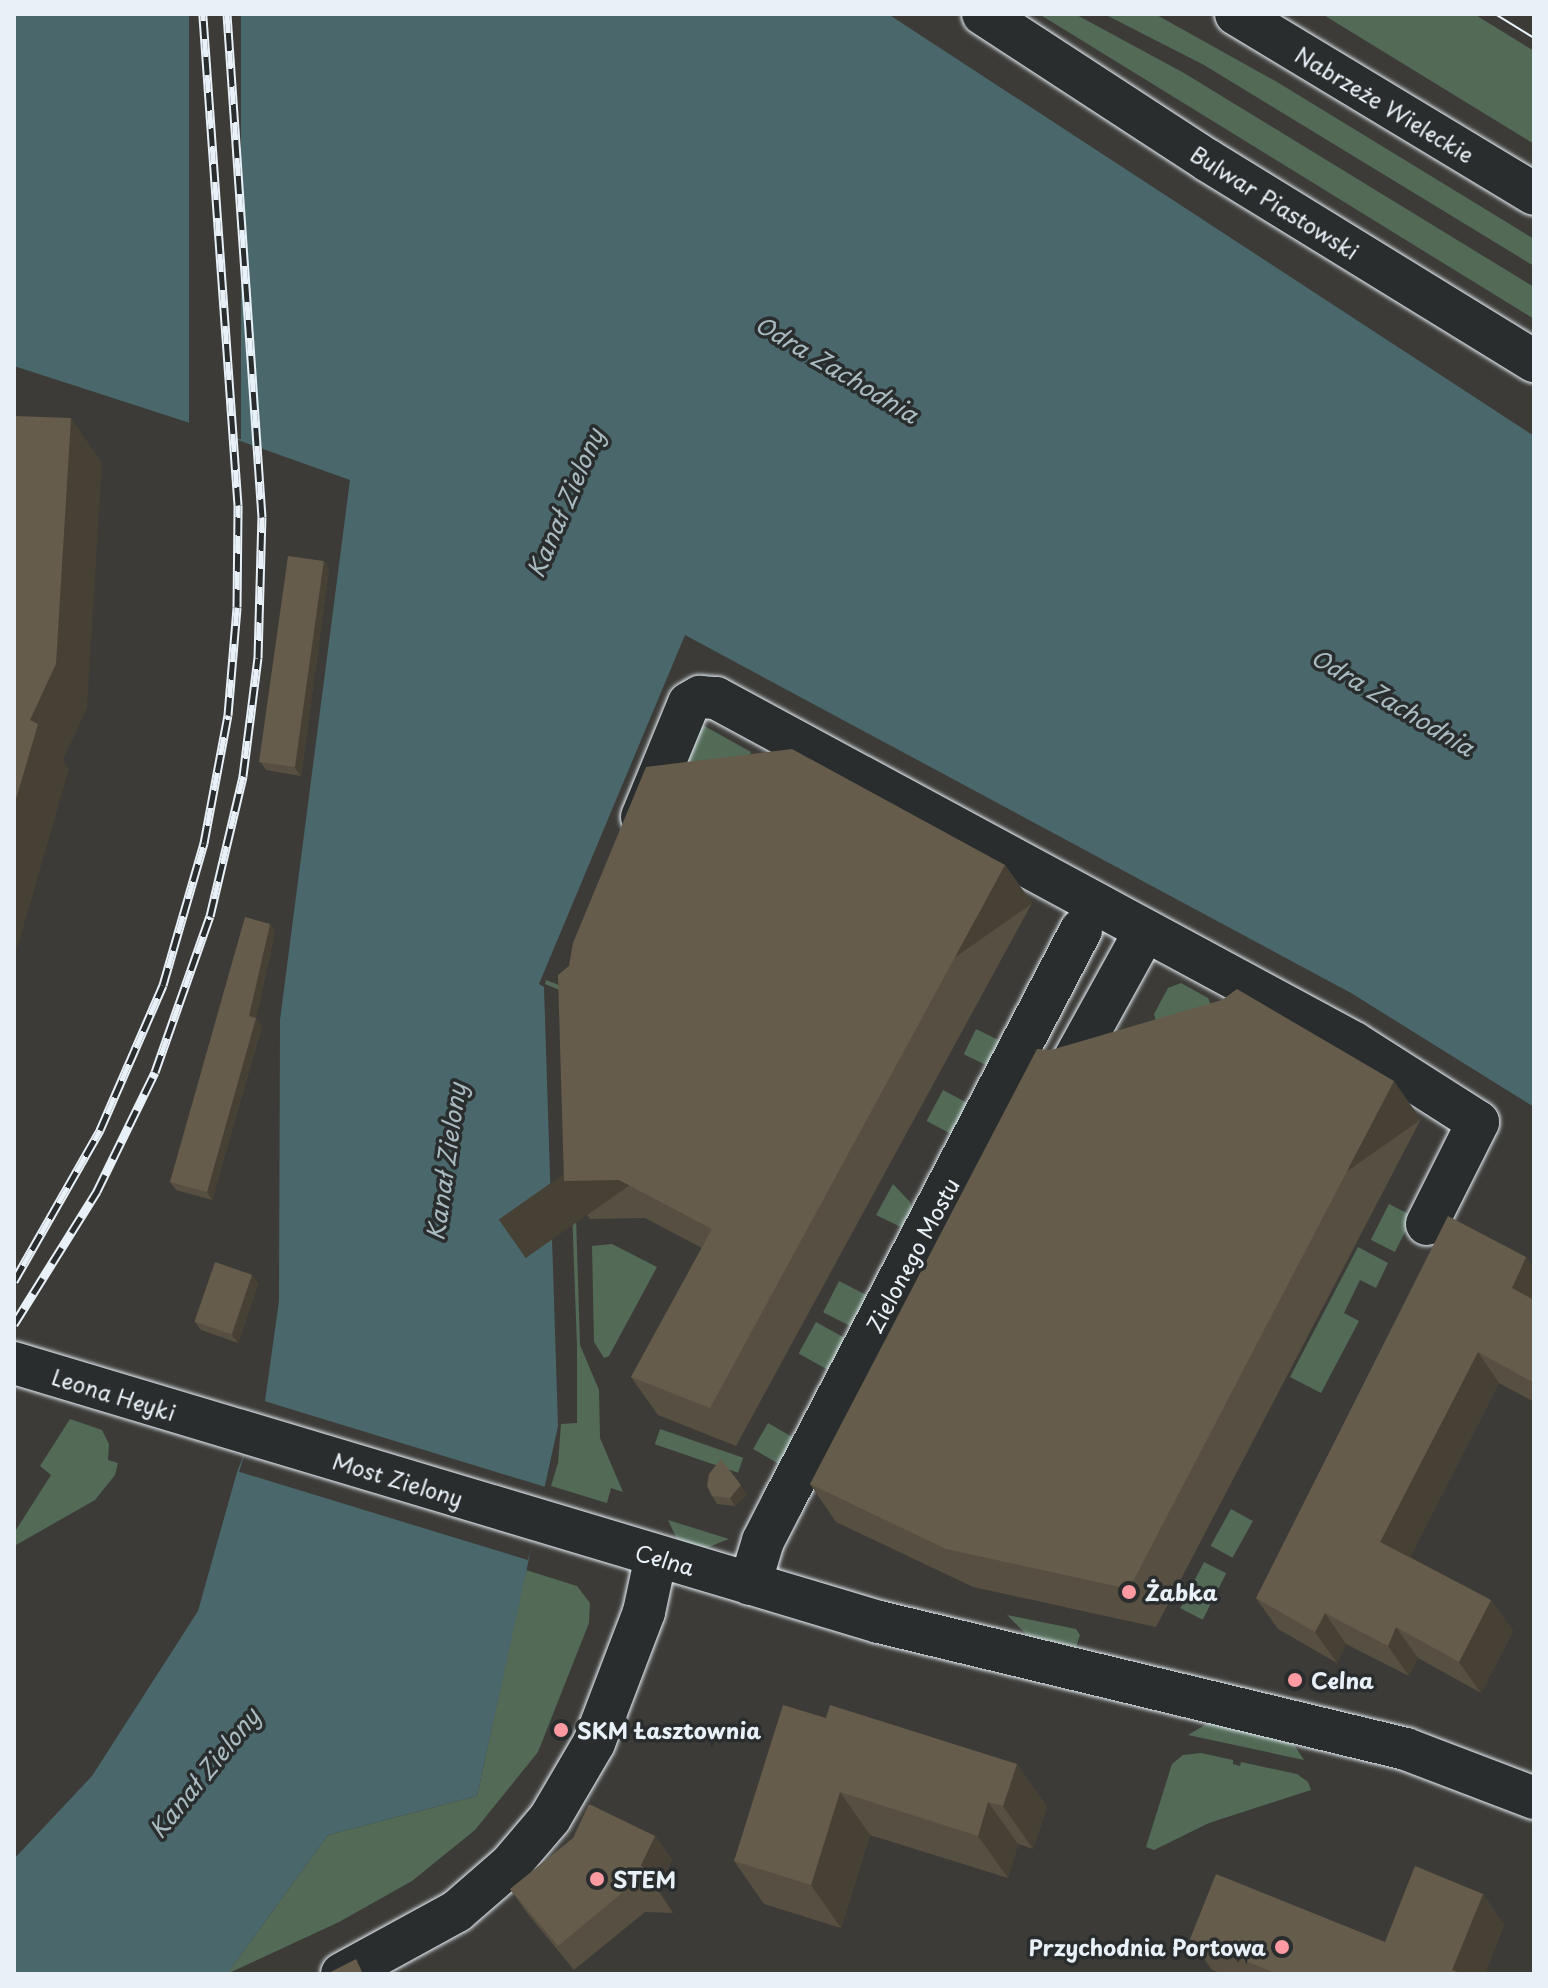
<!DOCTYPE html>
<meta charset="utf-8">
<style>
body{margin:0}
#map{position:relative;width:1548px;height:1988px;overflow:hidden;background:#3c3b37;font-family:"Playpen Sans",sans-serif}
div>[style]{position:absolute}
.green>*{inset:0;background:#536a57;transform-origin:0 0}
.water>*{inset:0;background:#4a686b}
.pier>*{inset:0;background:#3c3b37;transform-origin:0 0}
.roads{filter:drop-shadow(0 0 2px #e8f1f8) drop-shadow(0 0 2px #e8f1f8)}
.minor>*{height:42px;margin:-21px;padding:0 21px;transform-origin:21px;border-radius:21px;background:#2a2d2e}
.tram>*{height:2px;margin:-1px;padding:0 1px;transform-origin:1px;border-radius:1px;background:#e8f1f8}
.rail>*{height:9px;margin-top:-4.5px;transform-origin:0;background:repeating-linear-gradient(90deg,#2a2d2e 0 18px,#e8f1f8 0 36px);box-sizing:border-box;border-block:2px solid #e8f1f8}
.wall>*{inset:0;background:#574f41}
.shaded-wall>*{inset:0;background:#474035;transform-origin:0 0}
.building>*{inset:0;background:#655c4c;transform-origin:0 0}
.dots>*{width:22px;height:22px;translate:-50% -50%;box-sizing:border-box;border:4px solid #2a2d2e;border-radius:50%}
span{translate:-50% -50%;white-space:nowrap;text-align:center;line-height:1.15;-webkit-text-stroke:7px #2a2d2e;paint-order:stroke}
.street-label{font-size:22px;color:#e8f1f8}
.poi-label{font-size:22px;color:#e8f1f8;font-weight:700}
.left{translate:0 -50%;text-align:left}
.right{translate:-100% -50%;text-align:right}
.water-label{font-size:24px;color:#a9bac0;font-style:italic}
.frame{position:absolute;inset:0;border:16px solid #e8f1f8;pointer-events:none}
</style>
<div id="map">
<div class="green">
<div style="clip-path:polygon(1039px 14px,1075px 14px,1184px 73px,1534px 287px,1534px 319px)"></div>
<div style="clip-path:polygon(1104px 14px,1155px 14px,1277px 82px,1534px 239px,1534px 266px,1204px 65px)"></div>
<div style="clip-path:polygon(1322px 14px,1474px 14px,1534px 51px,1534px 144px)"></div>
<div style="clip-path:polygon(699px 723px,751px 752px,748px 759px,691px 767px,685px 761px)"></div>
<div style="clip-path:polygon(546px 980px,569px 989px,580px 1345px,599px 1390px,600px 1438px,623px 1492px,611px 1488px,607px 1503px,551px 1486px,558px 1463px,561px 1424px,577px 1423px,577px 1346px,564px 992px,545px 984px)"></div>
<div style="clip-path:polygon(1181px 983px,1208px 998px,1211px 1005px,1157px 1026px,1154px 1014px,1168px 988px)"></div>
<div style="left:976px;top:1029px;width:32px;height:28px;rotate:26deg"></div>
<div style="left:943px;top:1090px;width:34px;height:35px;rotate:28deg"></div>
<div style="clip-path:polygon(893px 1184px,910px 1202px,912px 1210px,907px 1230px,876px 1215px)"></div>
<div style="left:1389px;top:1204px;width:27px;height:40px;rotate:27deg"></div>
<div style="clip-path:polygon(612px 1244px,657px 1267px,609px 1356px,604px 1358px,594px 1342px,592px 1246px)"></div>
<div style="clip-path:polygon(1358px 1247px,1388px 1263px,1376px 1288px,1360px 1280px,1344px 1313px,1359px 1321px,1321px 1393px,1290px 1377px)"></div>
<div style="left:839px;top:1281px;width:38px;height:35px;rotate:27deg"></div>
<div style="left:816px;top:1322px;width:39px;height:36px;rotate:29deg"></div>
<div style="clip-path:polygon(70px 1419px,102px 1430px,109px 1444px,108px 1460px,118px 1463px,115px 1475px,95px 1500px,16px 1545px,14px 1533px,51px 1475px,40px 1466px)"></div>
<div style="left:768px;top:1423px;width:34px;height:30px;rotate:30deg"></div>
<div style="left:660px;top:1429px;width:88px;height:16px;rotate:19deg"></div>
<div style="left:1231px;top:1509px;width:25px;height:42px;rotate:29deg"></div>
<div style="clip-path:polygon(668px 1520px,729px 1539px,706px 1548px,677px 1539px)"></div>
<div style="left:1204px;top:1562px;width:25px;height:52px;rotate:27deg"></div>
<div style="clip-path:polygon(526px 1570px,577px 1586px,590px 1603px,589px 1623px,538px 1752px,475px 1830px,412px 1881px,339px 1922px,227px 1974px,328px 1835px,477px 1796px)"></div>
<div style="clip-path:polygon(1007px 1615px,1076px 1629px,1080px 1635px,1076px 1647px,1027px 1635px)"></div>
<div style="clip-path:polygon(1208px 1723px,1293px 1743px,1304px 1760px,1188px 1735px)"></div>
<div style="clip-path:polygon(1201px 1753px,1233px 1760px,1233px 1764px,1240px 1766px,1241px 1762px,1297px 1774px,1308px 1782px,1311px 1790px,1209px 1823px,1154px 1850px,1146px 1847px,1172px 1764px,1183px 1755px)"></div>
</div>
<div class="water">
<div style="clip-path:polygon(14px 14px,888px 14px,1534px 436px,1534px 1107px,1351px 993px,685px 635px,539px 984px,544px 987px,558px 1426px,477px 1796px,328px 1835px,227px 1974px,14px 1974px,14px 1859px,92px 1776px,198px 1611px,237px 1472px,265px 1401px,279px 1301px,280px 1020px,350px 480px,187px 422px,14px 366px)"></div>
</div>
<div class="pier">
<div style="left:189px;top:14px;width:52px;height:425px"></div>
<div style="left:261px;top:1400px;width:302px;height:75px;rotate:17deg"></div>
</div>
<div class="roads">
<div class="minor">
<div style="left:983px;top:14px;width:267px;rotate:33.1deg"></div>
<div style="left:1207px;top:160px;width:384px;rotate:31.6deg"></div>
<div style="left:1236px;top:14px;width:348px;rotate:31.1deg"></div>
<div style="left:642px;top:817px;width:123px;rotate:-67.6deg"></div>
<div style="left:689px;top:703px;width:13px;rotate:-29deg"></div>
<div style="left:700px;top:697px;width:16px;rotate:4deg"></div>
<div style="left:716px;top:698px;width:725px;rotate:28.4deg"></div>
<div style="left:1354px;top:1043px;width:147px;rotate:32.5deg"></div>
<div style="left:1478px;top:1122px;width:114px;rotate:116.6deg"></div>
<div style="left:1098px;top:1057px;width:28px;rotate:163deg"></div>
<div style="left:1071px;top:1065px;width:153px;rotate:-61.1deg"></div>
<div style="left:14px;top:1363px;width:903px;rotate:16.67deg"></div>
<div style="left:879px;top:1622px;width:542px;rotate:13.55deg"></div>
<div style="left:1406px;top:1749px;width:137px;rotate:20.9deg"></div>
<div style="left:750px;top:1584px;width:45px;rotate:-73.2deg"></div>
<div style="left:763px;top:1541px;width:44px;rotate:-62.9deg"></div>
<div style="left:783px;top:1502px;width:645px;rotate:-62.48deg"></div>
<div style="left:342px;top:1974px;width:131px;rotate:-28.7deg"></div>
<div style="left:457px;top:1911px;width:70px;rotate:-41deg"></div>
<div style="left:510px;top:1865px;width:62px;rotate:-49.6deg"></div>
<div style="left:550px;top:1818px;width:87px;rotate:-59.6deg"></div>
<div style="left:594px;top:1743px;width:140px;rotate:-69.1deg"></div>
<div style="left:644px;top:1612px;width:57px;rotate:-77.9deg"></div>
</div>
</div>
<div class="tram">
<div style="left:1495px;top:14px;width:46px;rotate:31.6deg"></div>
</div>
<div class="rail">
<div style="left:14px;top:1281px;width:174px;rotate:-60.3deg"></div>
<div style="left:100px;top:1130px;width:158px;rotate:-66.5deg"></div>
<div style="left:163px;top:985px;width:148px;rotate:-73.9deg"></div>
<div style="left:204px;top:843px;width:130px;rotate:-79.4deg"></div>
<div style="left:228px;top:715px;width:108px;rotate:-85.2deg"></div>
<div style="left:237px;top:607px;width:102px;rotate:-89.4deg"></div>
<div style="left:238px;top:505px;width:492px;rotate:-94.1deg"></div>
<div style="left:14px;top:1324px;width:157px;rotate:-58deg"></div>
<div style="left:97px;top:1191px;width:132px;rotate:-64deg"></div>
<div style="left:155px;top:1072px;width:165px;rotate:-70.6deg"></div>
<div style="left:210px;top:916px;width:144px;rotate:-76.7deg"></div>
<div style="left:243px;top:776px;width:119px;rotate:-82.8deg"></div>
<div style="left:258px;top:658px;width:141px;rotate:-88.4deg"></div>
<div style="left:262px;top:517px;width:504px;rotate:-93.98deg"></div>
</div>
<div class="wall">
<div style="clip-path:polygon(324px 561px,329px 569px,301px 776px,266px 770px,260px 762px)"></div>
<div style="clip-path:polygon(1005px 865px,1032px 903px,736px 1446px,658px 1415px,631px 1377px,702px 1248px,645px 1218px,590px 1219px,564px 1181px)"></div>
<div style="clip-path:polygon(270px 924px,275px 932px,256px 1018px,262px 1026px,212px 1200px,176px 1190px,170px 1182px)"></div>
<div style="clip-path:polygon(1421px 1119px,1156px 1627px,973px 1587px,836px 1522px,810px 1484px)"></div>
<div style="clip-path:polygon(1526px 1257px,1534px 1269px,1534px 1402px,1499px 1383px,1410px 1557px,1491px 1600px,1513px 1631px,1481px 1693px,1418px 1658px,1409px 1676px,1346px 1644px,1337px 1663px,1278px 1629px,1256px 1598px)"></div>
<div style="clip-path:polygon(252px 1275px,258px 1284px,238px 1343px,201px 1330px,195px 1322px)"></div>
<div style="clip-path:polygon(747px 1494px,735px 1506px,717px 1504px,712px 1496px)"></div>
<div style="clip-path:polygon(826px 1718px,1017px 1764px,1047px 1807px,1033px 1849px,1018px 1844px,1008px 1878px,870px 1835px,841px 1928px,764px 1904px,734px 1861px)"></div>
<div style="clip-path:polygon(655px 1836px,672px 1860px,658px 1889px,673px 1913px,645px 1912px,574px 1970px,527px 1913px,510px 1889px)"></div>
<div style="clip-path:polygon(1483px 1894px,1504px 1925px,1485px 1974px,1223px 1974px,1212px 1970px,1190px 1939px,1385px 1942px)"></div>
</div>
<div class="shaded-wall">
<div style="clip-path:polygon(71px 418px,102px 463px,87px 708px,63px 760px,69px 769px,14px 959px,14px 806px)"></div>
<div style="clip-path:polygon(324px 561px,329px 569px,301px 776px,295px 768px)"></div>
<div style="left:1005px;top:865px;width:47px;height:618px;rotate:55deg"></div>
<div style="clip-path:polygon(270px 924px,275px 932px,256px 1018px,262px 1026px,212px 1200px,207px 1192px)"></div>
<div style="left:1394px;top:1081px;width:47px;height:573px;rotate:55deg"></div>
<div style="clip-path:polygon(1526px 1257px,1534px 1269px,1534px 1318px,1512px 1288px)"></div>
<div style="clip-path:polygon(252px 1275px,258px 1284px,238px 1343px,232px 1335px)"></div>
<div style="clip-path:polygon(1478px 1352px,1499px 1383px,1402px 1573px,1380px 1542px)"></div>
<div style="clip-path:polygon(741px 1485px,747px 1494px,735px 1506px,730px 1498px)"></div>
<div style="clip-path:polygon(1491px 1600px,1513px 1631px,1481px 1693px,1459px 1662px)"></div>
<div style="clip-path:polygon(1325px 1613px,1346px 1644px,1337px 1663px,1315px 1632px)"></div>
<div style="clip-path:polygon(1396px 1627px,1418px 1658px,1409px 1676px,1388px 1646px)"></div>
<div style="clip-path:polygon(1017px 1764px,1047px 1807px,1033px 1849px,1003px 1806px)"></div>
<div style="clip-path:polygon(840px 1792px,870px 1835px,841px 1928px,811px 1885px)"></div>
<div style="clip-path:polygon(988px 1802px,1018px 1844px,1008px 1878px,978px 1836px)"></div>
<div style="clip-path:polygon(655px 1836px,672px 1860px,658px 1889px,673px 1913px,641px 1865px)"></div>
<div style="clip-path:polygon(1483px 1894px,1504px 1925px,1485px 1974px,1456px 1974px,1452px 1970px)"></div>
</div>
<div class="building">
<div style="clip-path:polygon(14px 416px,71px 418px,56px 664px,30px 720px,38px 724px,14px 806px)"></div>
<div style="left:288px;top:556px;width:36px;height:208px;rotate:8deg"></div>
<div style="clip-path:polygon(792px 749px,1005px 865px,710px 1408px,631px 1377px,712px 1229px,619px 1180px,564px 1181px,558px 975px,569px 966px,573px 943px,646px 767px)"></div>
<div style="clip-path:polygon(245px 917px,270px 924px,249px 1016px,256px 1018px,207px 1192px,170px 1182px)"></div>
<div style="clip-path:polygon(1237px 989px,1394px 1081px,1129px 1589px,946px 1549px,810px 1484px,1037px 1049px,1051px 1050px,1222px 1000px)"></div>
<div style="clip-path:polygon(1448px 1216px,1526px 1257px,1512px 1288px,1534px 1300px,1534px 1383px,1478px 1352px,1380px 1542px,1491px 1600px,1459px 1662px,1396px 1627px,1388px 1646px,1325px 1613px,1315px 1632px,1256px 1598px)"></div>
<div style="left:215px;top:1262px;width:39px;height:63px;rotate:19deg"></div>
<div style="clip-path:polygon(721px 1459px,741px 1485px,730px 1498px,712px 1496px,707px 1486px,709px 1474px)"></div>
<div style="clip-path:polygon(783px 1705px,826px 1718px,830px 1705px,1017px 1764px,1003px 1806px,988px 1802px,978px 1836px,840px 1792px,811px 1885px,734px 1861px)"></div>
<div style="clip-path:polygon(589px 1804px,655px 1836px,641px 1865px,656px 1890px,628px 1888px,558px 1946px,510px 1889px,573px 1838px)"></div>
<div style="clip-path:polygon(1415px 1866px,1483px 1894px,1452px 1970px,1464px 1974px,1278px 1974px,1190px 1939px,1216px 1874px,1385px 1942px)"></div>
<div style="clip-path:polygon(356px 1959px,363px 1974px,327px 1974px)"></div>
</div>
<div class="dots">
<div style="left:1129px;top:1592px;background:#ff9aa2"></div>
<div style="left:1295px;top:1680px;background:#ff9aa2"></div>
<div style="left:561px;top:1730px;background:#ff9aa2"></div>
<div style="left:597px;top:1879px;background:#ff9aa2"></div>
<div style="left:1282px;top:1947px;background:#ff9aa2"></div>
</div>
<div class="street-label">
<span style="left:1385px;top:104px;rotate:31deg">Nabrzeże Wieleckie</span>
<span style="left:1275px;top:202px;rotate:32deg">Bulwar Piastowski</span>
<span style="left:912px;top:1255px;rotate:-62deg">Zielonego Mostu</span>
<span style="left:114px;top:1394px;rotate:17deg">Leona Heyki</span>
<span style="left:398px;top:1479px;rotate:17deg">Most Zielony</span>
<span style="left:665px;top:1559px;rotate:16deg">Celna</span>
</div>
<div class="poi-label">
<span class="left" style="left:1145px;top:1592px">Żabka</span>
<span class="left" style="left:1311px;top:1680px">Celna</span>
<span class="left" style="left:577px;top:1730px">SKM Łasztownia</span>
<span class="left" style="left:613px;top:1879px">STEM</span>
<span class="right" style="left:1266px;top:1947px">Przychodnia Portowa</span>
</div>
<div class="water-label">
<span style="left:837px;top:369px;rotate:31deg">Odra Zachodnia</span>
<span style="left:565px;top:503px;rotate:-67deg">Kanał Zielony</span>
<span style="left:1393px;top:702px;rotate:31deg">Odra Zachodnia</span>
<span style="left:446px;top:1162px;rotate:-82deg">Kanał Zielony</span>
<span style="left:204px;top:1773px;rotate:-51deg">Kanał Zielony</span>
</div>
<div class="frame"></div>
</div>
